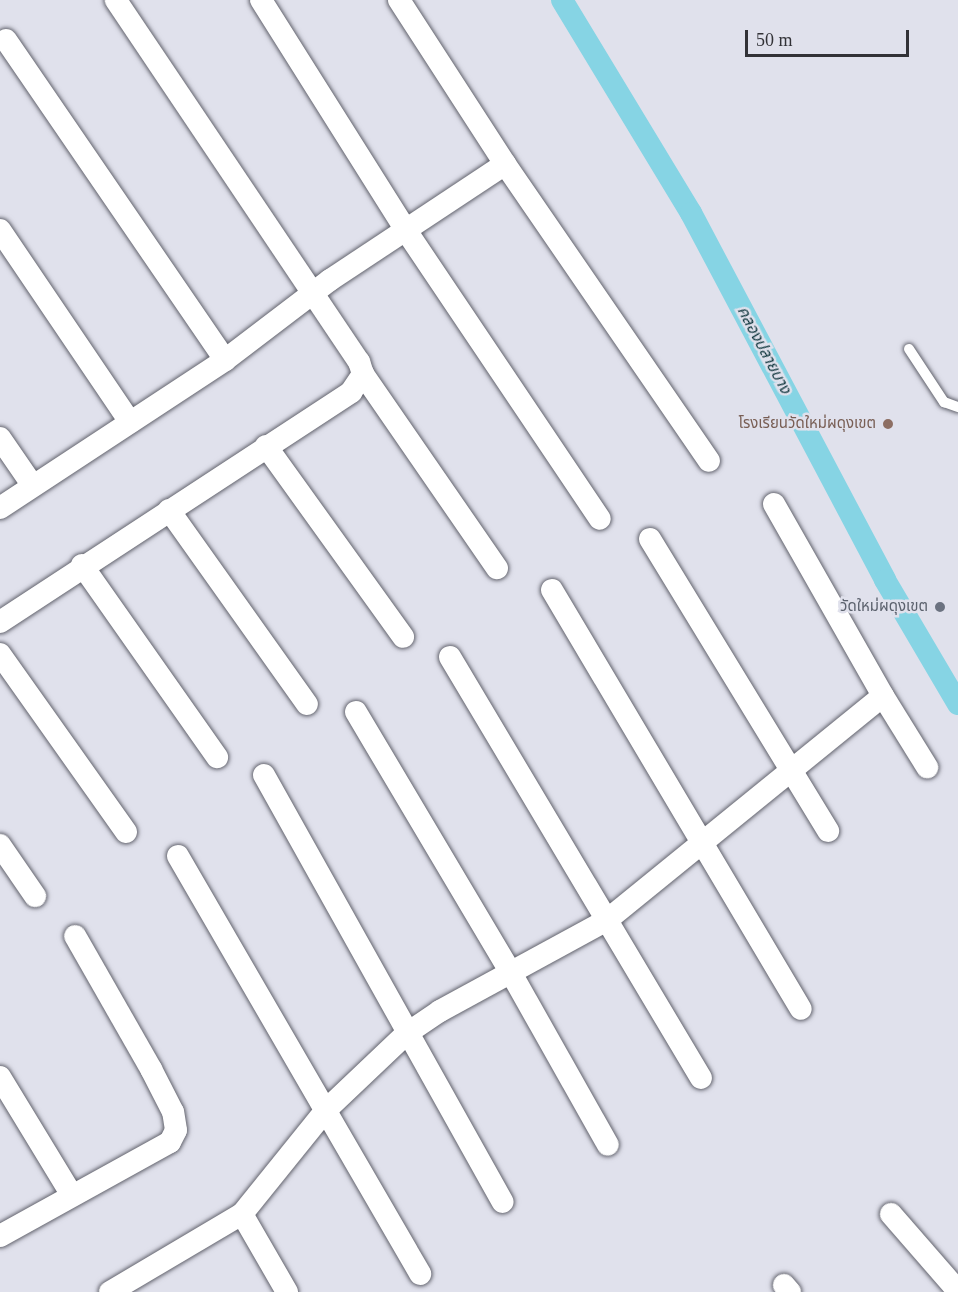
<!DOCTYPE html>
<meta charset="utf-8">
<style>
body{margin:0}
#map{position:relative;width:958px;height:1292px;overflow:hidden;background:#e0e1ec;font-family:"Times New Roman","Noto Sans Thai",serif}
div>[style]{position:absolute}
.canal>*{height:22px;margin:-11px;padding:0 11px;transform-origin:11px;border-radius:11px;background:#86d4e4}
.roads{filter:drop-shadow(0 0 2px #62636d) drop-shadow(0 0 2px #62636d)}
.lane>*{height:10px;margin:-5px;padding:0 5px;transform-origin:5px;border-radius:5px;background:#fff}
.street>*{height:22px;margin:-11px;padding:0 11px;transform-origin:11px;border-radius:11px;background:#fff}
.dots>*{width:16px;height:16px;translate:-50% -50%;box-sizing:border-box;border:3px solid #e0e1ec;border-radius:50%}
span{translate:-50% -50%;white-space:nowrap;text-align:center;line-height:1.15;-webkit-text-stroke:5px #e0e1ec;paint-order:stroke}
.education-label{font-size:15px;color:#785e54}
.right{translate:-100% -50%;text-align:right}
.worship-label{font-size:15px;color:#5b616d}
.water-label{font-size:16px;color:#10363d;font-style:italic}
.scale{position:absolute;left:745px;top:30px;width:164px;height:27px;box-sizing:border-box;border:3px solid #323237;border-top:0;padding-left:8px;font-size:18px;line-height:21px;white-space:nowrap;color:#323237;-webkit-text-stroke:4px #e0e1ec;paint-order:stroke}
</style>
<div id="map">
<div class="canal">
<div style="left:562px;top:0;width:249px;rotate:58.8deg"></div>
<div style="left:691px;top:213px;width:415px;rotate:62.1deg"></div>
<div style="left:885px;top:580px;width:144px;rotate:59.5deg"></div>
</div>
<div class="roads">
<div class="lane">
<div style="left:909px;top:349px;width:64px;rotate:56.6deg"></div>
<div style="left:944px;top:402px;width:15px;rotate:20deg"></div>
</div>
<div class="street">
<div style="left:261px;top:0;width:271px;rotate:57.8deg"></div>
<div style="left:405px;top:229px;width:349px;rotate:56.1deg"></div>
<div style="left:399px;top:0;width:195px;rotate:57.1deg"></div>
<div style="left:505px;top:164px;width:360px;rotate:55.5deg"></div>
<div style="left:6px;top:40px;width:388px;rotate:55.6deg"></div>
<div style="left:0;top:230px;width:232px;rotate:55.9deg"></div>
<div style="left:363px;top:374px;width:236px;rotate:55.4deg"></div>
<div style="left:0;top:438px;width:58px;rotate:55.5deg"></div>
<div style="left:266px;top:446px;width:235px;rotate:54.3deg"></div>
<div style="left:774px;top:504px;width:221px;rotate:60.4deg"></div>
<div style="left:883px;top:696px;width:84px;rotate:58.2deg"></div>
<div style="left:0;top:508px;width:269px;rotate:-33.3deg"></div>
<div style="left:225px;top:360px;width:132px;rotate:-37.3deg"></div>
<div style="left:330px;top:280px;width:210px;rotate:-33.5deg"></div>
<div style="left:169px;top:510px;width:238px;rotate:54.6deg"></div>
<div style="left:650px;top:539px;width:342px;rotate:58.6deg"></div>
<div style="left:82px;top:565px;width:235px;rotate:54.9deg"></div>
<div style="left:552px;top:590px;width:487px;rotate:59.3deg"></div>
<div style="left:0;top:622px;width:420px;rotate:-33.2deg"></div>
<div style="left:351px;top:392px;width:22px;rotate:-56deg"></div>
<div style="left:363px;top:374px;width:13px;rotate:-108deg"></div>
<div style="left:359px;top:362px;width:436px;rotate:-123.9deg"></div>
<div style="left:0;top:654px;width:218px;rotate:54.7deg"></div>
<div style="left:450px;top:657px;width:490px;rotate:59.2deg"></div>
<div style="left:356px;top:712px;width:304px;rotate:59.3deg"></div>
<div style="left:511px;top:973px;width:197px;rotate:60.6deg"></div>
<div style="left:264px;top:775px;width:489px;rotate:60.8deg"></div>
<div style="left:0;top:845px;width:62px;rotate:55.5deg"></div>
<div style="left:178px;top:856px;width:483px;rotate:59.9deg"></div>
<div style="left:0;top:1077px;width:137px;rotate:58.7deg"></div>
<div style="left:242px;top:1214px;width:90px;rotate:60deg"></div>
<div style="left:891px;top:1214px;width:102px;rotate:49deg"></div>
<div style="left:0;top:1236px;width:194px;rotate:-28.9deg"></div>
<div style="left:170px;top:1142px;width:13px;rotate:-63deg"></div>
<div style="left:176px;top:1130px;width:18px;rotate:-99deg"></div>
<div style="left:173px;top:1112px;width:48px;rotate:-117.1deg"></div>
<div style="left:151px;top:1069px;width:153px;rotate:-119.7deg"></div>
<div style="left:784px;top:1285px;width:9px;rotate:49deg"></div>
<div style="left:110px;top:1292px;width:153px;rotate:-30.6deg"></div>
<div style="left:242px;top:1214px;width:134px;rotate:-51.1deg"></div>
<div style="left:326px;top:1110px;width:110px;rotate:-43.5deg"></div>
<div style="left:406px;top:1034px;width:41px;rotate:-34.1deg"></div>
<div style="left:440px;top:1011px;width:190px;rotate:-28.6deg"></div>
<div style="left:607px;top:920px;width:355px;rotate:-39.1deg"></div>
</div>
</div>
<div class="dots">
<div style="left:888px;top:424px;background:#8d6e63"></div>
<div style="left:940px;top:607px;background:#6b7280"></div>
</div>
<div class="education-label">
<span class="right" style="left:876px;top:424px">โรงเรียนวัดใหม่ผดุงเขต</span>
</div>
<div class="worship-label">
<span class="right" style="left:928px;top:607px">วัดใหม่ผดุงเขต</span>
</div>
<div class="water-label">
<span style="left:764px;top:350px;rotate:62deg">คลองปลายบาง</span>
</div>
<div class="scale">50 m</div>
</div>
